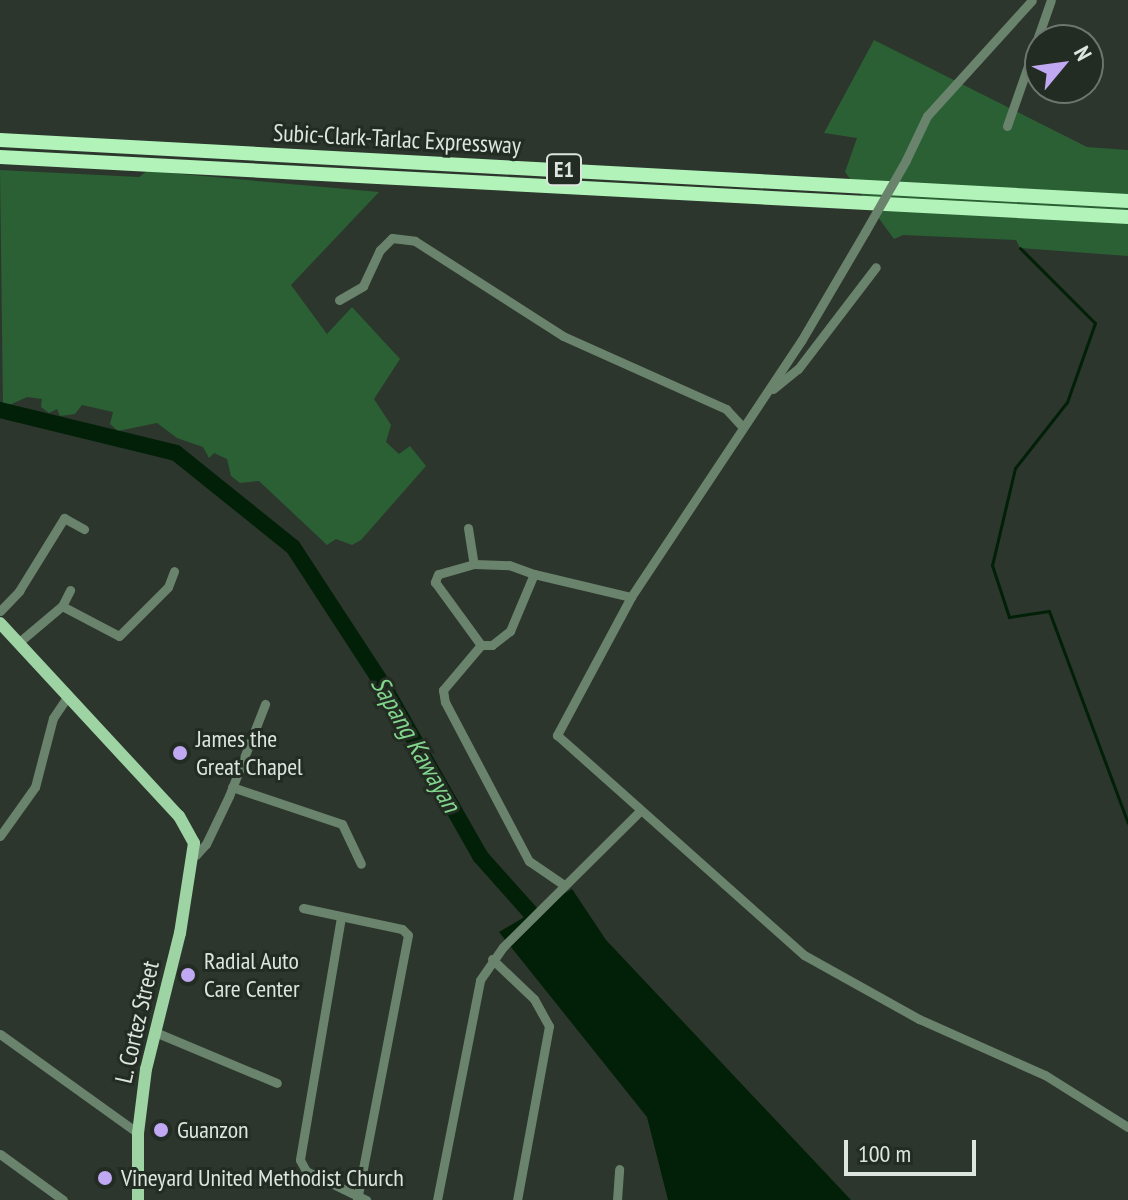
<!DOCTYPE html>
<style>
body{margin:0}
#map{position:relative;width:1128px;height:1200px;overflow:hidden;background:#2c362d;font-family:"PT Sans Narrow",sans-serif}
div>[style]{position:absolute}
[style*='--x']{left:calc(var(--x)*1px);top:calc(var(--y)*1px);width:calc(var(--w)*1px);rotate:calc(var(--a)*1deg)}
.green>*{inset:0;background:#2a6033}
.water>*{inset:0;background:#012007}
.stream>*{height:3px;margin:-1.5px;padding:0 1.5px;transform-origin:1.5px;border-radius:1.5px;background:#012007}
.river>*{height:16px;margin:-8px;padding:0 8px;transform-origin:8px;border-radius:8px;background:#012007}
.minor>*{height:9px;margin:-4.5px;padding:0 4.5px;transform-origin:4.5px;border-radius:4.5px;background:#6a836c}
.major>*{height:12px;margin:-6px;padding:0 6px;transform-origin:6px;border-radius:6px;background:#9ed3a3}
.highway>*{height:14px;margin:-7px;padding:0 7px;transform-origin:7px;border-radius:7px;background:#b2f3b9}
.minor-bridge>*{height:9px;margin:-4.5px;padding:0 4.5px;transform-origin:4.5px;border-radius:4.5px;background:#6a836c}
.dots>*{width:22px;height:22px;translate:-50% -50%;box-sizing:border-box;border:4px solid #222c23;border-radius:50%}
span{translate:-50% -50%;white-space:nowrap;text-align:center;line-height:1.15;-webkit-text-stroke:6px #222c23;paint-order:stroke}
.shield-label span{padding:2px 6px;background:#222c23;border:2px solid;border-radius:6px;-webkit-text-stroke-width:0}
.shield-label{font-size:22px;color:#dee5df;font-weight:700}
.street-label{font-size:24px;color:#dee5df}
.poi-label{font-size:24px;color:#dee5df}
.left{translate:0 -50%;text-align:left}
.water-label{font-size:26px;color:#82d78d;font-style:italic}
.north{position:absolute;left:1024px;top:24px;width:80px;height:80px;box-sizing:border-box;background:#222c23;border:2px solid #6d766e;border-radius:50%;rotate:61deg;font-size:22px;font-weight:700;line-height:32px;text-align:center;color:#dee5df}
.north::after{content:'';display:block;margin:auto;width:28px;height:36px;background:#c1a8f3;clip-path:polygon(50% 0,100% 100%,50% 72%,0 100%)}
.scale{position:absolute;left:844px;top:1140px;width:132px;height:36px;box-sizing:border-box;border:4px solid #dee5df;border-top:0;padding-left:10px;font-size:24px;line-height:28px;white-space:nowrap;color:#dee5df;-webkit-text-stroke:6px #222c23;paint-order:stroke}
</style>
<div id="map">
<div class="green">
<i style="clip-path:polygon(874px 40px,1087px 147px,1128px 150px,1128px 256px,1020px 248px,1016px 240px,903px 235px,894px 239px,845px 172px,857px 138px,824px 133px)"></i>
<i style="clip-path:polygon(0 170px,139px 177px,147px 171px,379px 192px,291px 285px,327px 334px,352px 307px,400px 359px,374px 399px,391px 425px,386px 442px,399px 454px,410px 446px,426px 466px,361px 540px,352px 545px,336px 539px,327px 545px,259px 481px,240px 483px,231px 476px,227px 459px,214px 453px,209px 458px,203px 447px,177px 438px,157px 423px,118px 431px,110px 424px,113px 412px,82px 405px,75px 414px,60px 416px,57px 409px,49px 413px,41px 407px,42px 399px,27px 397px,3px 408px)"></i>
</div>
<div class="water">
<i style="clip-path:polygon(572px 889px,606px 940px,851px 1200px,668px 1200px,647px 1117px,499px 932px)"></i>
</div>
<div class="stream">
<i style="--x:1020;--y:248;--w:106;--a:45"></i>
<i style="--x:1095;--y:323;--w:84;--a:109.5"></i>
<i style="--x:1067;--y:402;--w:84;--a:128.2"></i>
<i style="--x:1015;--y:468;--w:100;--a:103.3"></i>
<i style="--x:992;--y:565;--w:55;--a:71.9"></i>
<i style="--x:1009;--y:617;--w:40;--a:-8.5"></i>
<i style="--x:1049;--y:611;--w:226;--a:69.6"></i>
</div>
<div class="river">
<i style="--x:0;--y:410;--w:181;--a:13.7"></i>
<i style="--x:176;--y:453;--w:150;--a:38.8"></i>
<i style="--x:293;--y:547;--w:165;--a:56.9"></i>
<i style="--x:383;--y:685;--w:197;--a:60.4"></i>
<i style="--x:480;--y:856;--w:98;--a:48.3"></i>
</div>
<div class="minor">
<i style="--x:1007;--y:126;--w:133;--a:-70.8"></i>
<i style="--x:906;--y:160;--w:49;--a:-64.5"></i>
<i style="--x:927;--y:116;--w:156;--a:-47.8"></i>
<i style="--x:865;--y:232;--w:126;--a:120.4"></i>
<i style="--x:801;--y:341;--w:307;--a:123.6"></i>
<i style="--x:631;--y:597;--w:157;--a:118.2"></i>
<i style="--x:557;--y:735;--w:331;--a:41.7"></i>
<i style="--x:804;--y:955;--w:132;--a:29.1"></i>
<i style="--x:919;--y:1019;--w:138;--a:24"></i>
<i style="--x:1045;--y:1075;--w:98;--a:32.1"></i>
<i style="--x:339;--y:300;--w:28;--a:-30"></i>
<i style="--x:363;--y:286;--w:40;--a:-65"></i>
<i style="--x:380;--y:250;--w:17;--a:-45"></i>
<i style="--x:392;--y:238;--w:23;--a:7"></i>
<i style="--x:415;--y:241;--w:176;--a:32.7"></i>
<i style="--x:563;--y:336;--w:179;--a:24.1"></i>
<i style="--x:726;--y:409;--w:23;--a:47"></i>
<i style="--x:773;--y:389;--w:32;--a:-39"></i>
<i style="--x:798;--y:369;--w:128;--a:-52.6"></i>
<i style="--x:468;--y:528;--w:36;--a:81"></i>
<i style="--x:474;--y:564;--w:37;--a:164"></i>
<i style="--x:438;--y:574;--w:9;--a:111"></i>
<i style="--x:435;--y:582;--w:78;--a:53.9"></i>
<i style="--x:481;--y:645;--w:11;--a:0"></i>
<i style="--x:492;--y:645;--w:23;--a:-38"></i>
<i style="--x:510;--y:631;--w:62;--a:-67.2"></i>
<i style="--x:534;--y:574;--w:100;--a:13.3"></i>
<i style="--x:474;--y:564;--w:35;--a:2"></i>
<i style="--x:509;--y:565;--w:27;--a:20"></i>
<i style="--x:62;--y:606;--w:18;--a:-63"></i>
<i style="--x:0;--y:611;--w:28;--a:-46"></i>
<i style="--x:19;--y:591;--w:86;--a:-58.3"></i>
<i style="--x:64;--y:518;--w:23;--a:29"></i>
<i style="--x:18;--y:643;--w:57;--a:-40.1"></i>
<i style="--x:62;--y:606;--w:64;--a:27.8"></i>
<i style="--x:119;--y:636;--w:69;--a:-45"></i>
<i style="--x:168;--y:587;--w:17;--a:-69"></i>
<i style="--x:481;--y:645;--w:59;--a:130.2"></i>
<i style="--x:443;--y:690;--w:12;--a:81"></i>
<i style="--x:445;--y:702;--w:180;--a:62.2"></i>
<i style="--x:529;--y:861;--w:42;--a:34.4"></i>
<i style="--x:232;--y:787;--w:116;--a:18.6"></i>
<i style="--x:342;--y:824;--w:44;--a:64.6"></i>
<i style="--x:0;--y:836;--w:60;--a:-54.5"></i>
<i style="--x:35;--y:787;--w:71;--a:-75.4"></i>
<i style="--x:53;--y:718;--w:27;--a:-56"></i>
<i style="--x:196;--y:855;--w:15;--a:-48"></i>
<i style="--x:206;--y:844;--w:53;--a:-64.4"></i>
<i style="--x:229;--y:796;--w:99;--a:-68.6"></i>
<i style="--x:303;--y:908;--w:101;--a:12"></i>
<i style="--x:402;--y:929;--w:8;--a:45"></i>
<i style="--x:408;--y:935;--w:270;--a:100.9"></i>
<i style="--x:341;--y:917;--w:246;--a:99.6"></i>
<i style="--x:300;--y:1160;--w:13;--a:61"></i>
<i style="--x:306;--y:1171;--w:67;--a:25.8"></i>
<i style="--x:492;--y:959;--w:58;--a:43.6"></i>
<i style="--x:534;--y:999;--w:31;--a:61"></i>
<i style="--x:549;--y:1026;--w:177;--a:100.4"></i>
<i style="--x:155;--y:1032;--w:132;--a:22.7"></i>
<i style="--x:0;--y:1034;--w:170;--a:35.7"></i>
<i style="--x:0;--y:1154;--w:78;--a:36.1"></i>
<i style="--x:437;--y:1200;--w:224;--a:-78.9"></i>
<i style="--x:480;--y:980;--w:40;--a:-55.1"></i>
<i style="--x:503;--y:947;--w:194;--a:-44.8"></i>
<i style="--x:617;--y:1200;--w:31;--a:-86"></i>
</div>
<div class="major">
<i style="--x:0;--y:623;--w:263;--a:47.2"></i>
<i style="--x:179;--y:816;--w:31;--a:61"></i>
<i style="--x:194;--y:843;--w:91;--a:98.8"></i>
<i style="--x:180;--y:933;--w:140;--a:104"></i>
<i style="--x:146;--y:1069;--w:64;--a:97.1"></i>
<i style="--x:138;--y:1133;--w:67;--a:90"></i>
</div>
<div class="highway">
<i style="--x:0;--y:140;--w:1130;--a:3.1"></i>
<i style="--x:0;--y:157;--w:1130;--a:3.04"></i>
</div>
<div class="minor-bridge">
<i style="--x:865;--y:232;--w:83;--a:-60.3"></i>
</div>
<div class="dots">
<i style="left:180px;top:753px;background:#c1a8f3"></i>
<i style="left:188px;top:975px;background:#c1a8f3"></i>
<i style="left:161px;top:1130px;background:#c1a8f3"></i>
<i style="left:105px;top:1178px;background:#c1a8f3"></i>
</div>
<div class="shield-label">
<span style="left:564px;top:170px">E1</span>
</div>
<div class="street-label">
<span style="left:397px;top:139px;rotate:3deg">Subic-Clark-Tarlac Expressway</span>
<span style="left:137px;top:1022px;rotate:-77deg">L. Cortez Street</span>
</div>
<div class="poi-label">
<span class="left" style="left:196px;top:753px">James the<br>Great Chapel</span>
<span class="left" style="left:204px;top:975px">Radial Auto<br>Care Center</span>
<span class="left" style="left:177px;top:1130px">Guanzon</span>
<span class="left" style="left:121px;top:1178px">Vineyard United Methodist Church</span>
</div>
<div class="water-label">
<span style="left:416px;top:744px;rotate:60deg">Sapang Kawayan</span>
</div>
<div class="north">N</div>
<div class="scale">100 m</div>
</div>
